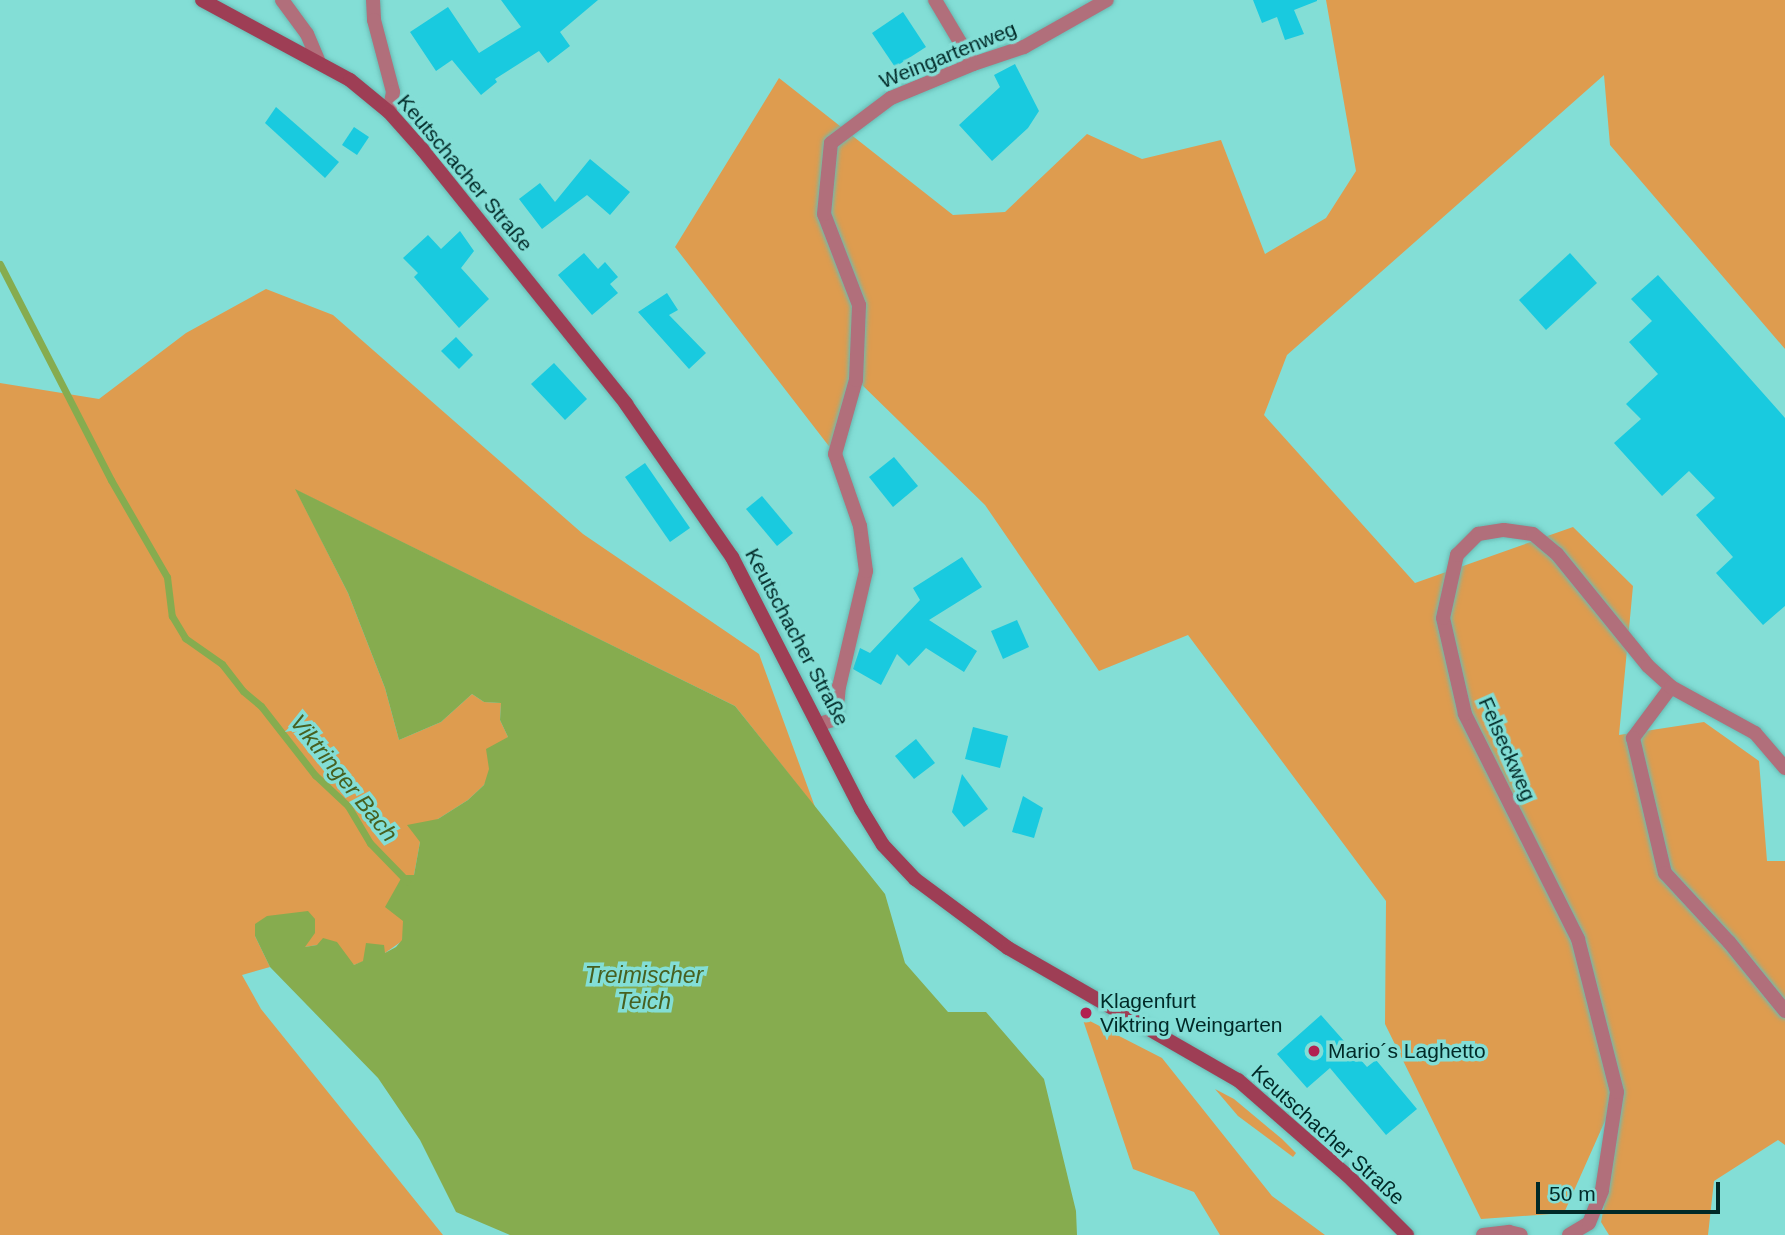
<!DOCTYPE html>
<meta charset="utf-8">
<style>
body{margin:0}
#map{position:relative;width:1785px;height:1235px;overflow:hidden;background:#83ded6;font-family:Arial,sans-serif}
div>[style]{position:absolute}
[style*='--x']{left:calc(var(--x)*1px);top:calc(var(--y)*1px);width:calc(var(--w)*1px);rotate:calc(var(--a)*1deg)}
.green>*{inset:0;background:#de9c4f}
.water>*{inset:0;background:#86ac4f}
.stream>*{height:7px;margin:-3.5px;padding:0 3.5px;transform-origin:3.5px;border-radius:3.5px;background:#86ac4f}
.building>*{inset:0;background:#19cadf}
.roads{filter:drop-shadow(0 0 2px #69bab3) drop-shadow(0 0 2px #69bab3)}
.street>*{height:14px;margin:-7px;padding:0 7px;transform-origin:7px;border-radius:7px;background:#b16f7b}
.secondary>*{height:14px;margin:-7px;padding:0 7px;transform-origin:7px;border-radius:7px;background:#9e3e55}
.dots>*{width:19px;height:19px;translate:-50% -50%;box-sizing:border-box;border:4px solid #83ded6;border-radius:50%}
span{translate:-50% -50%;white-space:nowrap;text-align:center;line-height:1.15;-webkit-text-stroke:7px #83ded6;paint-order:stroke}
.street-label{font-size:21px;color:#002927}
.poi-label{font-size:21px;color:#002927}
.left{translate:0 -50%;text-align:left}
.water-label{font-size:23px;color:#476020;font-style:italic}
.scale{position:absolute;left:1536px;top:1182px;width:184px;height:32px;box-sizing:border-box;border:4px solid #002927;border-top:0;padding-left:9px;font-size:21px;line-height:24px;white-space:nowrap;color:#002927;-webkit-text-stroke:5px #83ded6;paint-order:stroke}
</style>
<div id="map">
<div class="green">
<i style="clip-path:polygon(1326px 0,1785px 0,1785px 349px,1610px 145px,1604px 75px,1287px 355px,1264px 415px,1415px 583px,1573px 527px,1633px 586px,1619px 735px,1704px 722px,1759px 761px,1767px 861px,1785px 861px,1785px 1145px,1778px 1140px,1714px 1181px,1708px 1235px,1609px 1235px,1601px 1222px,1619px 1125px,1617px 1094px,1564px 1213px,1481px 1219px,1385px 1024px,1386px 901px,1188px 635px,1099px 671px,985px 505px,857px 380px,835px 454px,675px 247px,779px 78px,953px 215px,1005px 212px,1087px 134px,1142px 159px,1221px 140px,1265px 254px,1326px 218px,1356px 171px)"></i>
<i style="clip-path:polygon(266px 289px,333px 315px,583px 534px,759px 654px,815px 807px,735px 706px,296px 490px,348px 593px,385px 688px,399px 740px,441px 722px,472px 694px,484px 702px,501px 703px,500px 720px,508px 737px,484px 785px,468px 800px,438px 819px,420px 842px,402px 941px,385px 953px,354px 965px,317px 945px,305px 947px,255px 936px,270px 967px,242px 975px,261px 1009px,443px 1235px,0 1235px,0 383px,99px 399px,186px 333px)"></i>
<i style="clip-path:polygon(1082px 1017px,1162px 1058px,1272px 1196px,1325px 1235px,1220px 1235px,1194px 1192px,1133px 1169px)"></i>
<i style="clip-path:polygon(1215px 1089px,1234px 1099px,1282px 1139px,1296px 1153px,1293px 1157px,1238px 1116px)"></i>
</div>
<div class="water">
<i style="clip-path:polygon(295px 489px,735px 706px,885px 894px,905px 963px,948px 1012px,986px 1012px,1044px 1079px,1076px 1211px,1077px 1235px,510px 1235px,456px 1212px,420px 1140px,378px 1078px,270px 967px,255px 936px,255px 924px,267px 916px,308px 911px,315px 919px,315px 933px,305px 947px,317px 945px,323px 938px,337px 942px,354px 965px,363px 961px,366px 943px,384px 945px,385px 953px,396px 947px,402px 940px,403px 921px,385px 907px,403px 875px,414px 875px,420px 842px,407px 825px,438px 819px,468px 800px,484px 785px,489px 769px,486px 749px,508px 737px,500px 720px,501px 703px,484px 702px,472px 694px,441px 722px,399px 740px,385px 688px,348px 593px)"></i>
</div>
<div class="stream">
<i style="--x:0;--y:264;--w:243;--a:62.8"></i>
<i style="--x:111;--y:480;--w:112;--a:60"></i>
<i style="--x:167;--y:577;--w:39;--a:83"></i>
<i style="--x:172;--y:616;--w:26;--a:59"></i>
<i style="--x:185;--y:638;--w:45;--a:35.1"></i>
<i style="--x:222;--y:664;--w:34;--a:52"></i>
<i style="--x:243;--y:691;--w:23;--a:40"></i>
<i style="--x:261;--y:706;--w:88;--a:52"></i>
<i style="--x:315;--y:775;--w:45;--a:43.2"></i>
<i style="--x:348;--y:806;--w:43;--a:59.3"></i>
<i style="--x:370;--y:843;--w:53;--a:45.8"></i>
</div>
<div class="building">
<i style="clip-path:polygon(501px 0,598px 0,560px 32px,570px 46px,548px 63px,539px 51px,495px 79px,497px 82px,481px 95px,452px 60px,436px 71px,410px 32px,448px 7px,479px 53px,521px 27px)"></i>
<i style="clip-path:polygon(1253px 0,1317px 0,1317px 1px,1294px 10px,1304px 34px,1285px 40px,1277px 17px,1262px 23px)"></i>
<i style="clip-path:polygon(903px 12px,926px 47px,895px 67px,872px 33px)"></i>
<i style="clip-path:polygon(1015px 64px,1039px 111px,1028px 128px,992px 161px,959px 125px,1000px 87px,994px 75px)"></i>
<i style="clip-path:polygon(276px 107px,339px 162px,325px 178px,265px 123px)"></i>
<i style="clip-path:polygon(354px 127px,369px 137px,357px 155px,342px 145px)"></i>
<i style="clip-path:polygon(590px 159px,630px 192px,610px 215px,587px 195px,542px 229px,519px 199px,540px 183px,555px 202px)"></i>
<i style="clip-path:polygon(460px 231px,474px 251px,461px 268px,489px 299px,459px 328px,414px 277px,418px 273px,403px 258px,428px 235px,441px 249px)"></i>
<i style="clip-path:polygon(584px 253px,598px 269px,605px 262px,618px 277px,610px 284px,618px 293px,592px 315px,558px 275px)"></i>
<i style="clip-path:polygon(1570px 253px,1597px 283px,1546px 330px,1519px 300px)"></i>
<i style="clip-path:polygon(1658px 275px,1785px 418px,1785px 606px,1763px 625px,1716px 573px,1733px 557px,1696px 515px,1715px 498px,1689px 471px,1662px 496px,1614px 443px,1641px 419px,1626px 404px,1658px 374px,1629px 342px,1652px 321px,1631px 299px)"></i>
<i style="clip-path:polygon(667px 293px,678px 310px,669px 315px,706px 353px,689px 369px,638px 312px)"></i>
<i style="clip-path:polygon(456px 337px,473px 355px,459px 369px,441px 351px)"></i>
<i style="clip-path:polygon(554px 363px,587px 399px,565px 420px,531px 384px)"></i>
<i style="clip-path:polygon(894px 457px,918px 486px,893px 507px,869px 477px)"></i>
<i style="clip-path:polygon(645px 463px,690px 528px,670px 542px,625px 477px)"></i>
<i style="clip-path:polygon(762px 496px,793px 533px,777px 546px,746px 509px)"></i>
<i style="clip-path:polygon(962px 557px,982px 587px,929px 620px,977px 651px,964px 672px,926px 648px,909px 666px,897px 654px,881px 685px,853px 669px,860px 648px,870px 653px,920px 600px,913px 588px)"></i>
<i style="clip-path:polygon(1017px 620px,1029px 647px,1003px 659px,991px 631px)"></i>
<i style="clip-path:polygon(973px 727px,1008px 736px,1000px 768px,965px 759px)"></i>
<i style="clip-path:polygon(916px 739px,935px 763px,914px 779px,895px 756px)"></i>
<i style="clip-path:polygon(962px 774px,988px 809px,964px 827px,952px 812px)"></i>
<i style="clip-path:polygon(1023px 796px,1043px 808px,1034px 838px,1012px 832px)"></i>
<i style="clip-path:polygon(1321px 1015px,1367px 1067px,1376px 1060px,1417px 1109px,1386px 1135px,1330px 1068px,1307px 1088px,1277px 1054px)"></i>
</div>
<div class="roads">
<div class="street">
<i style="--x:282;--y:0;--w:42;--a:53.7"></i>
<i style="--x:307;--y:34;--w:28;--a:67"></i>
<i style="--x:373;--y:0;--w:20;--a:87"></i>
<i style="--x:374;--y:20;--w:74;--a:75.2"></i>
<i style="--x:393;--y:92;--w:20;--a:101"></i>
<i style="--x:935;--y:0;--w:74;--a:59.3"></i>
<i style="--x:1671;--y:687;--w:64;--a:126.7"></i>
<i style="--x:1633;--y:738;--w:139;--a:76.7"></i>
<i style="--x:1665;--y:873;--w:94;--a:47.2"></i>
<i style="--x:1729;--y:942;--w:89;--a:50.9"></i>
<i style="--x:819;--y:724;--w:18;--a:-16"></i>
<i style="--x:836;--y:719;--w:32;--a:-85"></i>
<i style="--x:839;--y:687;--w:119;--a:-76.9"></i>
<i style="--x:866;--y:571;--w:45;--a:-97.6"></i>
<i style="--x:860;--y:526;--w:76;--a:-109.1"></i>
<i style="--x:835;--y:454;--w:77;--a:-74.2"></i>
<i style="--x:856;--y:380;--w:75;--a:-87.7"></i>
<i style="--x:859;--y:305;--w:97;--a:-111"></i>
<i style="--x:824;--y:214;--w:71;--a:-84.4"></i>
<i style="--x:831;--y:143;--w:75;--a:-36.9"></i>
<i style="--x:891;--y:98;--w:89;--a:-22.5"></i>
<i style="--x:973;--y:64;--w:54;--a:-18.4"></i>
<i style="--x:1024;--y:47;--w:95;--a:-29.5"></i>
<i style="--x:1483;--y:1235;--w:26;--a:-7"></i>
<i style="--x:1509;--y:1232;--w:12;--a:14"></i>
<i style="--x:1569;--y:1235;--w:23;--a:-31"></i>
<i style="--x:1589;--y:1223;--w:35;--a:-68"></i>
<i style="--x:1602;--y:1190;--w:99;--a:-81.3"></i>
<i style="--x:1617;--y:1092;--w:158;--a:-104.3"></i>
<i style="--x:1578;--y:939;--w:252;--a:-116.7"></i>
<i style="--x:1465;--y:714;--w:98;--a:-102.9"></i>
<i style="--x:1443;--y:618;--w:65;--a:-77.5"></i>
<i style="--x:1457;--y:555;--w:30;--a:-45"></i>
<i style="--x:1478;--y:534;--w:26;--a:-9"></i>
<i style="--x:1504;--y:530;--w:29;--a:8"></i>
<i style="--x:1533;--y:534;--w:31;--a:40"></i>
<i style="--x:1557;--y:554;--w:144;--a:50.9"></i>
<i style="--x:1648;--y:666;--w:31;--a:42"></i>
<i style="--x:1671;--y:687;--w:96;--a:28.7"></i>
<i style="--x:1755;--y:733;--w:46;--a:49.4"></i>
</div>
<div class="secondary">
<i style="--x:202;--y:0;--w:168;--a:28.4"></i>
<i style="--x:350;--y:80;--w:50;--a:39.4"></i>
<i style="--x:389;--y:112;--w:50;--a:48.3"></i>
<i style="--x:422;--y:149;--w:327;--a:51.3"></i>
<i style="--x:626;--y:404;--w:186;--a:55.3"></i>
<i style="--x:732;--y:557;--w:283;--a:62.9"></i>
<i style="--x:861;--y:809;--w:42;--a:58.6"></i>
<i style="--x:883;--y:845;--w:47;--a:46.7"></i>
<i style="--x:915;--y:879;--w:116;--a:36.6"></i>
<i style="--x:1008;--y:948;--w:265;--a:29.9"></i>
<i style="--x:1238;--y:1080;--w:145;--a:41.1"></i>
<i style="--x:1347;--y:1175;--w:85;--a:45"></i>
</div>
</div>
<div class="dots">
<i style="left:1086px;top:1013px;background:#b22150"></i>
<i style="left:1314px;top:1051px;background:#b22150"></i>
</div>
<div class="street-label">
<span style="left:948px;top:55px;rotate:-22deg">Weingartenweg</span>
<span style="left:465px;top:173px;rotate:50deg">Keutschacher Straße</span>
<span style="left:797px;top:637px;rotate:62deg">Keutschacher Straße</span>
<span style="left:1507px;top:749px;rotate:66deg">Felseckweg</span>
<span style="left:1328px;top:1135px;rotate:42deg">Keutschacher Straße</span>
</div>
<div class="poi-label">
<span class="left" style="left:1100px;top:1013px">Klagenfurt<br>Viktring Weingarten</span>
<span class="left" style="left:1328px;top:1051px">Mario´s Laghetto</span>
</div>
<div class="water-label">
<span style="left:344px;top:778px;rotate:51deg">Viktringer Bach</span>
<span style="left:644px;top:988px">Treimischer<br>Teich</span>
</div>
<div class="scale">50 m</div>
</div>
